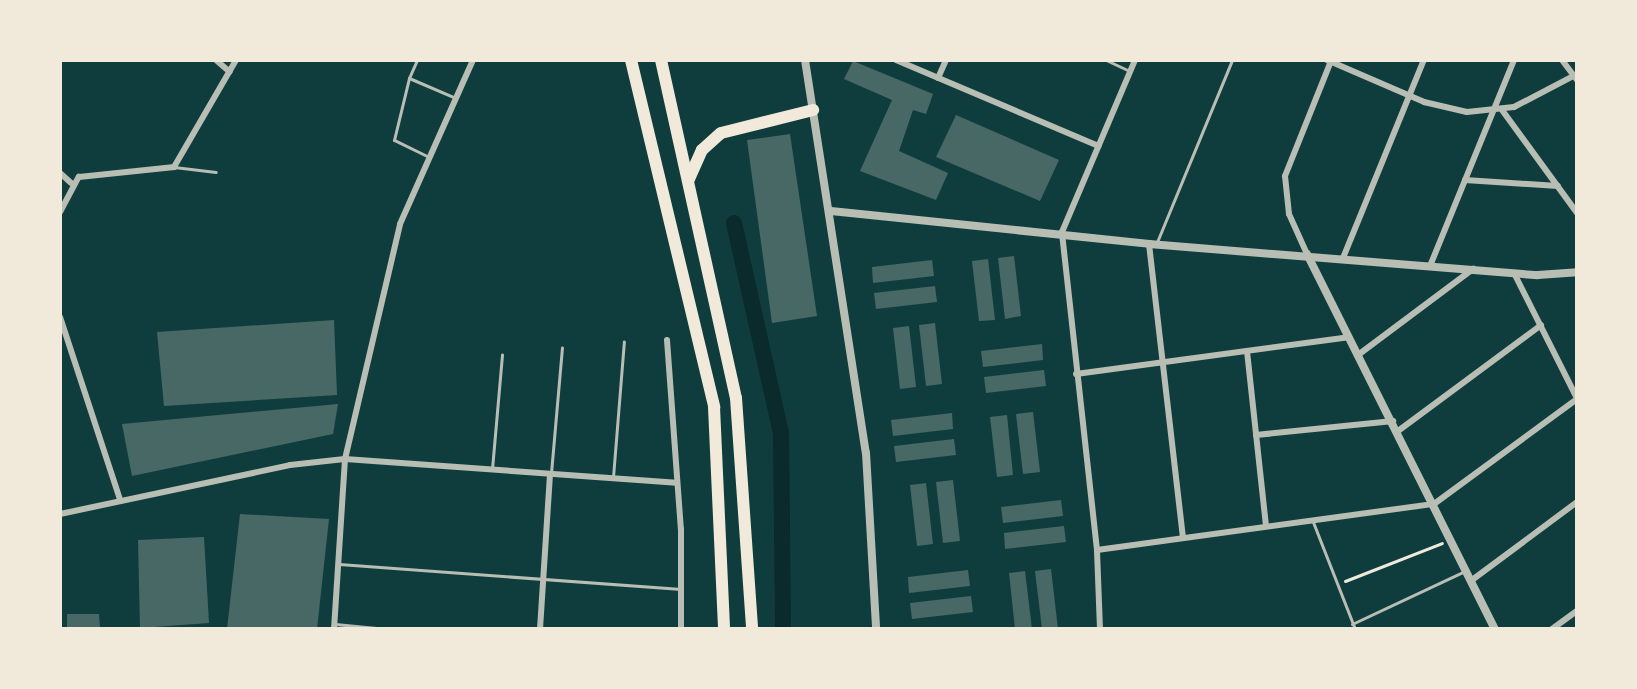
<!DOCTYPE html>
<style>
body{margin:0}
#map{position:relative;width:1637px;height:689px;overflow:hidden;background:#0f3d3e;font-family:Barlow,sans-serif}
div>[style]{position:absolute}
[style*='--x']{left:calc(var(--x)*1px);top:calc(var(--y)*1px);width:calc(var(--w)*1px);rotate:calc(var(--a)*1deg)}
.canal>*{height:16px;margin:-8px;padding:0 8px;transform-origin:8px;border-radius:8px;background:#0a2a2b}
.building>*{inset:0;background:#486865}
.path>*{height:3px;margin:-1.5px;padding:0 1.5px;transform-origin:1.5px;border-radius:1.5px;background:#f1e9da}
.service>*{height:3px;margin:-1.5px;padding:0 1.5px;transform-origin:1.5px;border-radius:1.5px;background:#b8beb3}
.minor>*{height:6px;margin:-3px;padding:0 3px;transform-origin:3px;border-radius:3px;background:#b8beb3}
.tertiary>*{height:8px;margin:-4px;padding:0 4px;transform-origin:4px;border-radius:4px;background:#b8beb3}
.motorway>*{height:12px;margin:-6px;padding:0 6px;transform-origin:6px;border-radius:6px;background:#f1e9da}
span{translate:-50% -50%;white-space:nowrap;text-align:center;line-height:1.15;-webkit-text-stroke:6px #f1e9da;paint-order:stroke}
.frame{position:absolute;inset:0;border:62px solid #f1e9da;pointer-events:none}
</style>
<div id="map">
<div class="canal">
<i style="--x:734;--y:223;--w:215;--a:77.4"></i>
<i style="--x:781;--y:433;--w:196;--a:89.4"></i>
</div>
<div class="building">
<i style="clip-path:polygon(853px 61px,933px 94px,926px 114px,913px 110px,899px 151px,948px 173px,936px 200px,860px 171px,892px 100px,844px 79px)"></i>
<i style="clip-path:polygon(956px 115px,1059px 160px,1040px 201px,936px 157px)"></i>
<i style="clip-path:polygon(790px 134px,817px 316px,772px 323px,747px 140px)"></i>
<i style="clip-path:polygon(1014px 256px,1021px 316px,1005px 319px,998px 258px)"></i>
<i style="clip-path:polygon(988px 259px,995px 320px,979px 321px,972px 261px)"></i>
<i style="clip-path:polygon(932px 260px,934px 276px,873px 283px,872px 267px)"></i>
<i style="clip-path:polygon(935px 286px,937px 302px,876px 309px,874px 293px)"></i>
<i style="clip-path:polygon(334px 320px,337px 395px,164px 406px,157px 332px)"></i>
<i style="clip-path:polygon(935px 323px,942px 384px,926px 386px,919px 325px)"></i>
<i style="clip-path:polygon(909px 326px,916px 387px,900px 389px,893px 328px)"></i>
<i style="clip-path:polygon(1042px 344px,1043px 360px,983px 367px,981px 351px)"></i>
<i style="clip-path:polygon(1044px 370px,1046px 386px,986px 393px,984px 377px)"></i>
<i style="clip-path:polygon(338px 404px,333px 434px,132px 476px,122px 424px)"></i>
<i style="clip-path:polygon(1033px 412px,1040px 472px,1023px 474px,1016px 414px)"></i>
<i style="clip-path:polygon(952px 413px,953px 429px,893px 436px,891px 420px)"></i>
<i style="clip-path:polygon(1007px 415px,1013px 475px,997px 477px,990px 417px)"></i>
<i style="clip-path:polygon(954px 439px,956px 455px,896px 462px,894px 446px)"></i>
<i style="clip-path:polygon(953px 480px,960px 541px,943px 543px,936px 482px)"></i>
<i style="clip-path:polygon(926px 483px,933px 544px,917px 546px,910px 485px)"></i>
<i style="clip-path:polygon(1061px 500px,1063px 516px,1003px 523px,1001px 507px)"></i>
<i style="clip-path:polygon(240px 514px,329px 519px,317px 629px,227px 629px)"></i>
<i style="clip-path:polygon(1064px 526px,1066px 542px,1005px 549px,1004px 533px)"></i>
<i style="clip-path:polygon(204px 537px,209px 623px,140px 628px,138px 540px)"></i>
<i style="clip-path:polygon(1051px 569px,1058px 629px,1042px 629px,1035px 571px)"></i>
<i style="clip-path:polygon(968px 570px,970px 586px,909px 593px,908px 577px)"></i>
<i style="clip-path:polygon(1025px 571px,1032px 629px,1015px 629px,1009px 573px)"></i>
<i style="clip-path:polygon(971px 596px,973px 612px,912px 619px,910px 603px)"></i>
<i style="clip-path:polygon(67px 614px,99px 614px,100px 629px,67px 629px)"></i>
</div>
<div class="path">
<i style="--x:1345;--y:581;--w:104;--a:-21.4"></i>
</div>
<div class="service">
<i style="--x:1106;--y:60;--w:26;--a:25"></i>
<i style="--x:409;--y:78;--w:20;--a:-66"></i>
<i style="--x:429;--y:157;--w:39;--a:-154"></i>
<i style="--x:394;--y:140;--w:64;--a:-76.4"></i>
<i style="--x:409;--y:78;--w:51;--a:23.1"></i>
<i style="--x:174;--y:167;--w:42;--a:6.8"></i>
<i style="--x:1157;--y:242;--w:197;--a:-67.6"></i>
<i style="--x:492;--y:469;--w:115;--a:-85"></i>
<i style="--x:551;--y:473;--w:126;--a:-85"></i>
<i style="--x:613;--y:477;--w:136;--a:-85.4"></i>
<i style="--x:1313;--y:522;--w:115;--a:68.6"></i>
<i style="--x:339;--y:564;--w:343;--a:4.2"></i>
<i style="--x:335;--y:624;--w:52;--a:5.5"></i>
<i style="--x:1352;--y:624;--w:125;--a:-25.1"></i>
</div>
<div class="minor">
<i style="--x:216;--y:60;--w:18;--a:41"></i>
<i style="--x:896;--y:60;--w:220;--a:23"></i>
<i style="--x:1327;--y:60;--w:106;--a:23.4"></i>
<i style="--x:1424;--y:102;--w:44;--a:13.1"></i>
<i style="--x:1467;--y:112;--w:47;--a:-6.1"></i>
<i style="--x:1514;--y:107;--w:71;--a:-27.6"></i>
<i style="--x:1562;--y:60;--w:25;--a:53"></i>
<i style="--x:938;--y:78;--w:20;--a:-66"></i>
<i style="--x:1502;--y:110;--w:127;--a:53.9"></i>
<i style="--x:60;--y:173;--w:15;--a:42"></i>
<i style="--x:1465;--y:180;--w:93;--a:3.7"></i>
<i style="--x:60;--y:212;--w:40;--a:-62"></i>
<i style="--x:79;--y:177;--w:96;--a:-6"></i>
<i style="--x:174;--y:167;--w:124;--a:-59.9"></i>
<i style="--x:1149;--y:244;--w:295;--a:83.4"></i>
<i style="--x:1307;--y:254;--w:44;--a:-114.2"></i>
<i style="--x:1289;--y:214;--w:38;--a:-96"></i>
<i style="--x:1285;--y:176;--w:124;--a:-68.2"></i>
<i style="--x:1343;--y:258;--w:214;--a:-67.8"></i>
<i style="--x:1430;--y:266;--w:222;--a:-67.8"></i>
<i style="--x:1514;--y:273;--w:140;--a:63.3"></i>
<i style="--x:60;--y:317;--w:193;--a:71.8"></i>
<i style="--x:667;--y:340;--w:190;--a:85.8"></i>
<i style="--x:681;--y:529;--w:100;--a:90"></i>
<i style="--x:1247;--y:351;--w:175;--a:83.8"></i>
<i style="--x:1358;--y:355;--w:144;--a:-36.8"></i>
<i style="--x:1076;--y:374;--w:275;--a:-7.7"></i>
<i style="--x:1398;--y:431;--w:178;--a:-36.5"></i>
<i style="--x:1256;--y:435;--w:138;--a:-5.8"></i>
<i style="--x:60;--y:514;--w:235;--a:-12"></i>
<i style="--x:290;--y:465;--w:55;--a:-6.2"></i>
<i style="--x:345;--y:459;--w:332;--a:4.1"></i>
<i style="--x:1097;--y:550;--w:340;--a:-7.8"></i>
<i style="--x:1434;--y:504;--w:177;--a:-36.3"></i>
<i style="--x:1472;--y:580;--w:131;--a:-36.6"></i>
<i style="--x:334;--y:629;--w:170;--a:-86.3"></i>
<i style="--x:345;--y:459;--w:241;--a:-76.8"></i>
<i style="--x:400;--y:224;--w:180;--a:-66"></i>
<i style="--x:540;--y:629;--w:154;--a:-86.3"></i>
<i style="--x:1100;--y:629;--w:79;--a:-92.2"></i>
<i style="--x:1097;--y:550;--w:320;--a:-96.3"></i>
<i style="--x:1062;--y:232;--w:187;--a:-67"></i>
<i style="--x:1552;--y:629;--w:31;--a:-36"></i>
</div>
<div class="tertiary">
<i style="--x:805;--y:60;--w:398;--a:81.2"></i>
<i style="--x:866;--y:453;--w:176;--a:86.7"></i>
<i style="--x:831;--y:211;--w:320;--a:5.9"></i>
<i style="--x:1149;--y:244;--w:390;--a:4.6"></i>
<i style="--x:1538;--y:275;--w:39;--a:-4"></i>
<i style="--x:1307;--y:254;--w:419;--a:63.4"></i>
</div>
<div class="motorway">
<i style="--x:631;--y:60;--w:357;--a:76.5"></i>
<i style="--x:714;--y:407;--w:222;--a:87.4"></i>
<i style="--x:661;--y:60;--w:346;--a:77.5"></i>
<i style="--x:736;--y:398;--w:232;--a:86"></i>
<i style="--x:689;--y:179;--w:32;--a:-66"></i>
<i style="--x:702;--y:150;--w:25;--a:-42"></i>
<i style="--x:721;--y:133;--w:95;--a:-14"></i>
</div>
<div class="frame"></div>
</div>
